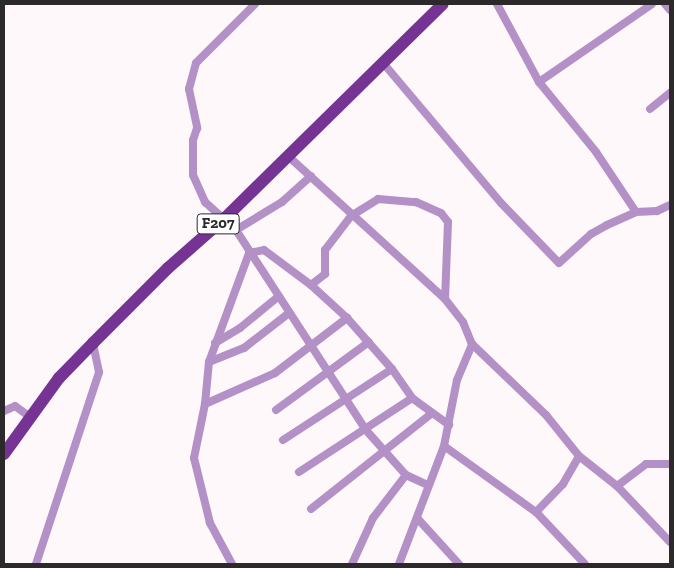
<!DOCTYPE html>
<style>
body{margin:0}
#map{position:relative;width:674px;height:568px;overflow:hidden;background:#fef8fb;font-family:"Zilla Slab",serif}
div>[style]{position:absolute}
[style*='--x']{left:calc(var(--x)*1px);top:calc(var(--y)*1px);width:calc(var(--w)*1px);rotate:calc(var(--a)*1deg)}
.street>*{height:8px;margin:-4px;padding:0 4px;transform-origin:4px;border-radius:4px;background:#b391c6}
.primary>*{height:12px;margin:-6px;padding:0 6px;transform-origin:6px;border-radius:6px;background:#753394}
span{translate:-50% -50%;white-space:nowrap;text-align:center;line-height:1.15;-webkit-text-stroke:4.5px #fff;paint-order:stroke}
.shield-label span{padding:1px 4px;background:#fff;border:1px solid;border-radius:4px;-webkit-text-stroke-width:0}
.shield-label{font-size:15px;color:#2c292a;font-weight:700}
.frame{position:absolute;inset:0;border:5px solid #2c292a;pointer-events:none}
</style>
<div id="map">
<div class="street">
<i style="--x:255;--y:4;--w:83;--a:135"></i>
<i style="--x:196;--y:63;--w:27;--a:105"></i>
<i style="--x:189;--y:89;--w:40;--a:78"></i>
<i style="--x:197;--y:128;--w:13;--a:108"></i>
<i style="--x:193;--y:140;--w:35;--a:90"></i>
<i style="--x:193;--y:175;--w:30;--a:66"></i>
<i style="--x:205;--y:202;--w:42;--a:42.1"></i>
<i style="--x:236;--y:230;--w:237;--a:57"></i>
<i style="--x:365;--y:429;--w:62;--a:48.3"></i>
<i style="--x:406;--y:475;--w:23;--a:25"></i>
<i style="--x:497;--y:4;--w:89;--a:61.7"></i>
<i style="--x:539;--y:82;--w:90;--a:50.8"></i>
<i style="--x:596;--y:152;--w:72;--a:56.3"></i>
<i style="--x:665;--y:4;--w:8;--a:50"></i>
<i style="--x:384;--y:64;--w:182;--a:49.9"></i>
<i style="--x:501;--y:203;--w:83;--a:46"></i>
<i style="--x:559;--y:263;--w:43;--a:-42.2"></i>
<i style="--x:591;--y:234;--w:18;--a:-29"></i>
<i style="--x:607;--y:225;--w:32;--a:-24"></i>
<i style="--x:636;--y:212;--w:21;--a:-3"></i>
<i style="--x:657;--y:211;--w:14;--a:-25"></i>
<i style="--x:539;--y:82;--w:137;--a:-34.6"></i>
<i style="--x:650;--y:109;--w:26;--a:-39"></i>
<i style="--x:288;--y:156;--w:212;--a:42.3"></i>
<i style="--x:445;--y:299;--w:29;--a:52"></i>
<i style="--x:463;--y:322;--w:24;--a:68"></i>
<i style="--x:472;--y:344;--w:103;--a:43.8"></i>
<i style="--x:546;--y:415;--w:53;--a:51.2"></i>
<i style="--x:579;--y:456;--w:48;--a:38.3"></i>
<i style="--x:617;--y:486;--w:77;--a:46.6"></i>
<i style="--x:236;--y:230;--w:54;--a:-31.3"></i>
<i style="--x:282;--y:202;--w:39;--a:-42"></i>
<i style="--x:311;--y:285;--w:18;--a:-38"></i>
<i style="--x:325;--y:274;--w:24;--a:-90"></i>
<i style="--x:325;--y:250;--w:43;--a:-52.6"></i>
<i style="--x:351;--y:216;--w:32;--a:-32"></i>
<i style="--x:378;--y:199;--w:38;--a:5"></i>
<i style="--x:416;--y:202;--w:27;--a:24"></i>
<i style="--x:441;--y:213;--w:11;--a:52"></i>
<i style="--x:448;--y:222;--w:77;--a:92.2"></i>
<i style="--x:215;--y:343;--w:29;--a:-31"></i>
<i style="--x:240;--y:328;--w:50;--a:-39.4"></i>
<i style="--x:209;--y:362;--w:38;--a:-22"></i>
<i style="--x:244;--y:348;--w:57;--a:-37.9"></i>
<i style="--x:205;--y:404;--w:77;--a:-23.9"></i>
<i style="--x:275;--y:373;--w:91;--a:-37.4"></i>
<i style="--x:276;--y:410;--w:115;--a:-36.2"></i>
<i style="--x:4;--y:411;--w:12;--a:-24"></i>
<i style="--x:15;--y:406;--w:17;--a:36"></i>
<i style="--x:283;--y:440;--w:130;--a:-33.1"></i>
<i style="--x:444;--y:446;--w:113;--a:35.7"></i>
<i style="--x:536;--y:512;--w:71;--a:46.7"></i>
<i style="--x:299;--y:472;--w:135;--a:-33.2"></i>
<i style="--x:617;--y:486;--w:36;--a:-37"></i>
<i style="--x:646;--y:464;--w:24;--a:0"></i>
<i style="--x:311;--y:509;--w:154;--a:-38.4"></i>
<i style="--x:536;--y:512;--w:39;--a:-46"></i>
<i style="--x:563;--y:484;--w:32;--a:-60"></i>
<i style="--x:418;--y:519;--w:61;--a:47.7"></i>
<i style="--x:36;--y:564;--w:202;--a:-71.8"></i>
<i style="--x:99;--y:372;--w:30;--a:-102"></i>
<i style="--x:232;--y:564;--w:47;--a:-118.2"></i>
<i style="--x:210;--y:523;--w:67;--a:-103.8"></i>
<i style="--x:194;--y:458;--w:55;--a:-78.5"></i>
<i style="--x:205;--y:404;--w:42;--a:-84.6"></i>
<i style="--x:209;--y:362;--w:116;--a:-69.8"></i>
<i style="--x:249;--y:253;--w:15;--a:-11"></i>
<i style="--x:264;--y:250;--w:59;--a:36.7"></i>
<i style="--x:311;--y:285;--w:49;--a:42.5"></i>
<i style="--x:347;--y:318;--w:68;--a:48.6"></i>
<i style="--x:392;--y:369;--w:35;--a:55"></i>
<i style="--x:412;--y:398;--w:46;--a:36.1"></i>
<i style="--x:352;--y:564;--w:51;--a:-65.5"></i>
<i style="--x:373;--y:518;--w:54;--a:-52.5"></i>
<i style="--x:399;--y:564;--w:126;--a:-69.1"></i>
<i style="--x:444;--y:446;--w:67;--a:-78.9"></i>
<i style="--x:457;--y:380;--w:39;--a:-67"></i>
</div>
<div class="primary">
<i style="--x:4;--y:454;--w:94;--a:-54.1"></i>
<i style="--x:59;--y:378;--w:49;--a:-45.8"></i>
<i style="--x:93;--y:343;--w:106;--a:-45"></i>
<i style="--x:168;--y:268;--w:76;--a:-41.3"></i>
<i style="--x:225;--y:218;--w:305;--a:-44.5"></i>
</div>
<div class="shield-label">
<span style="left:218px;top:224px">F207</span>
</div>
<div class="frame"></div>
</div>
